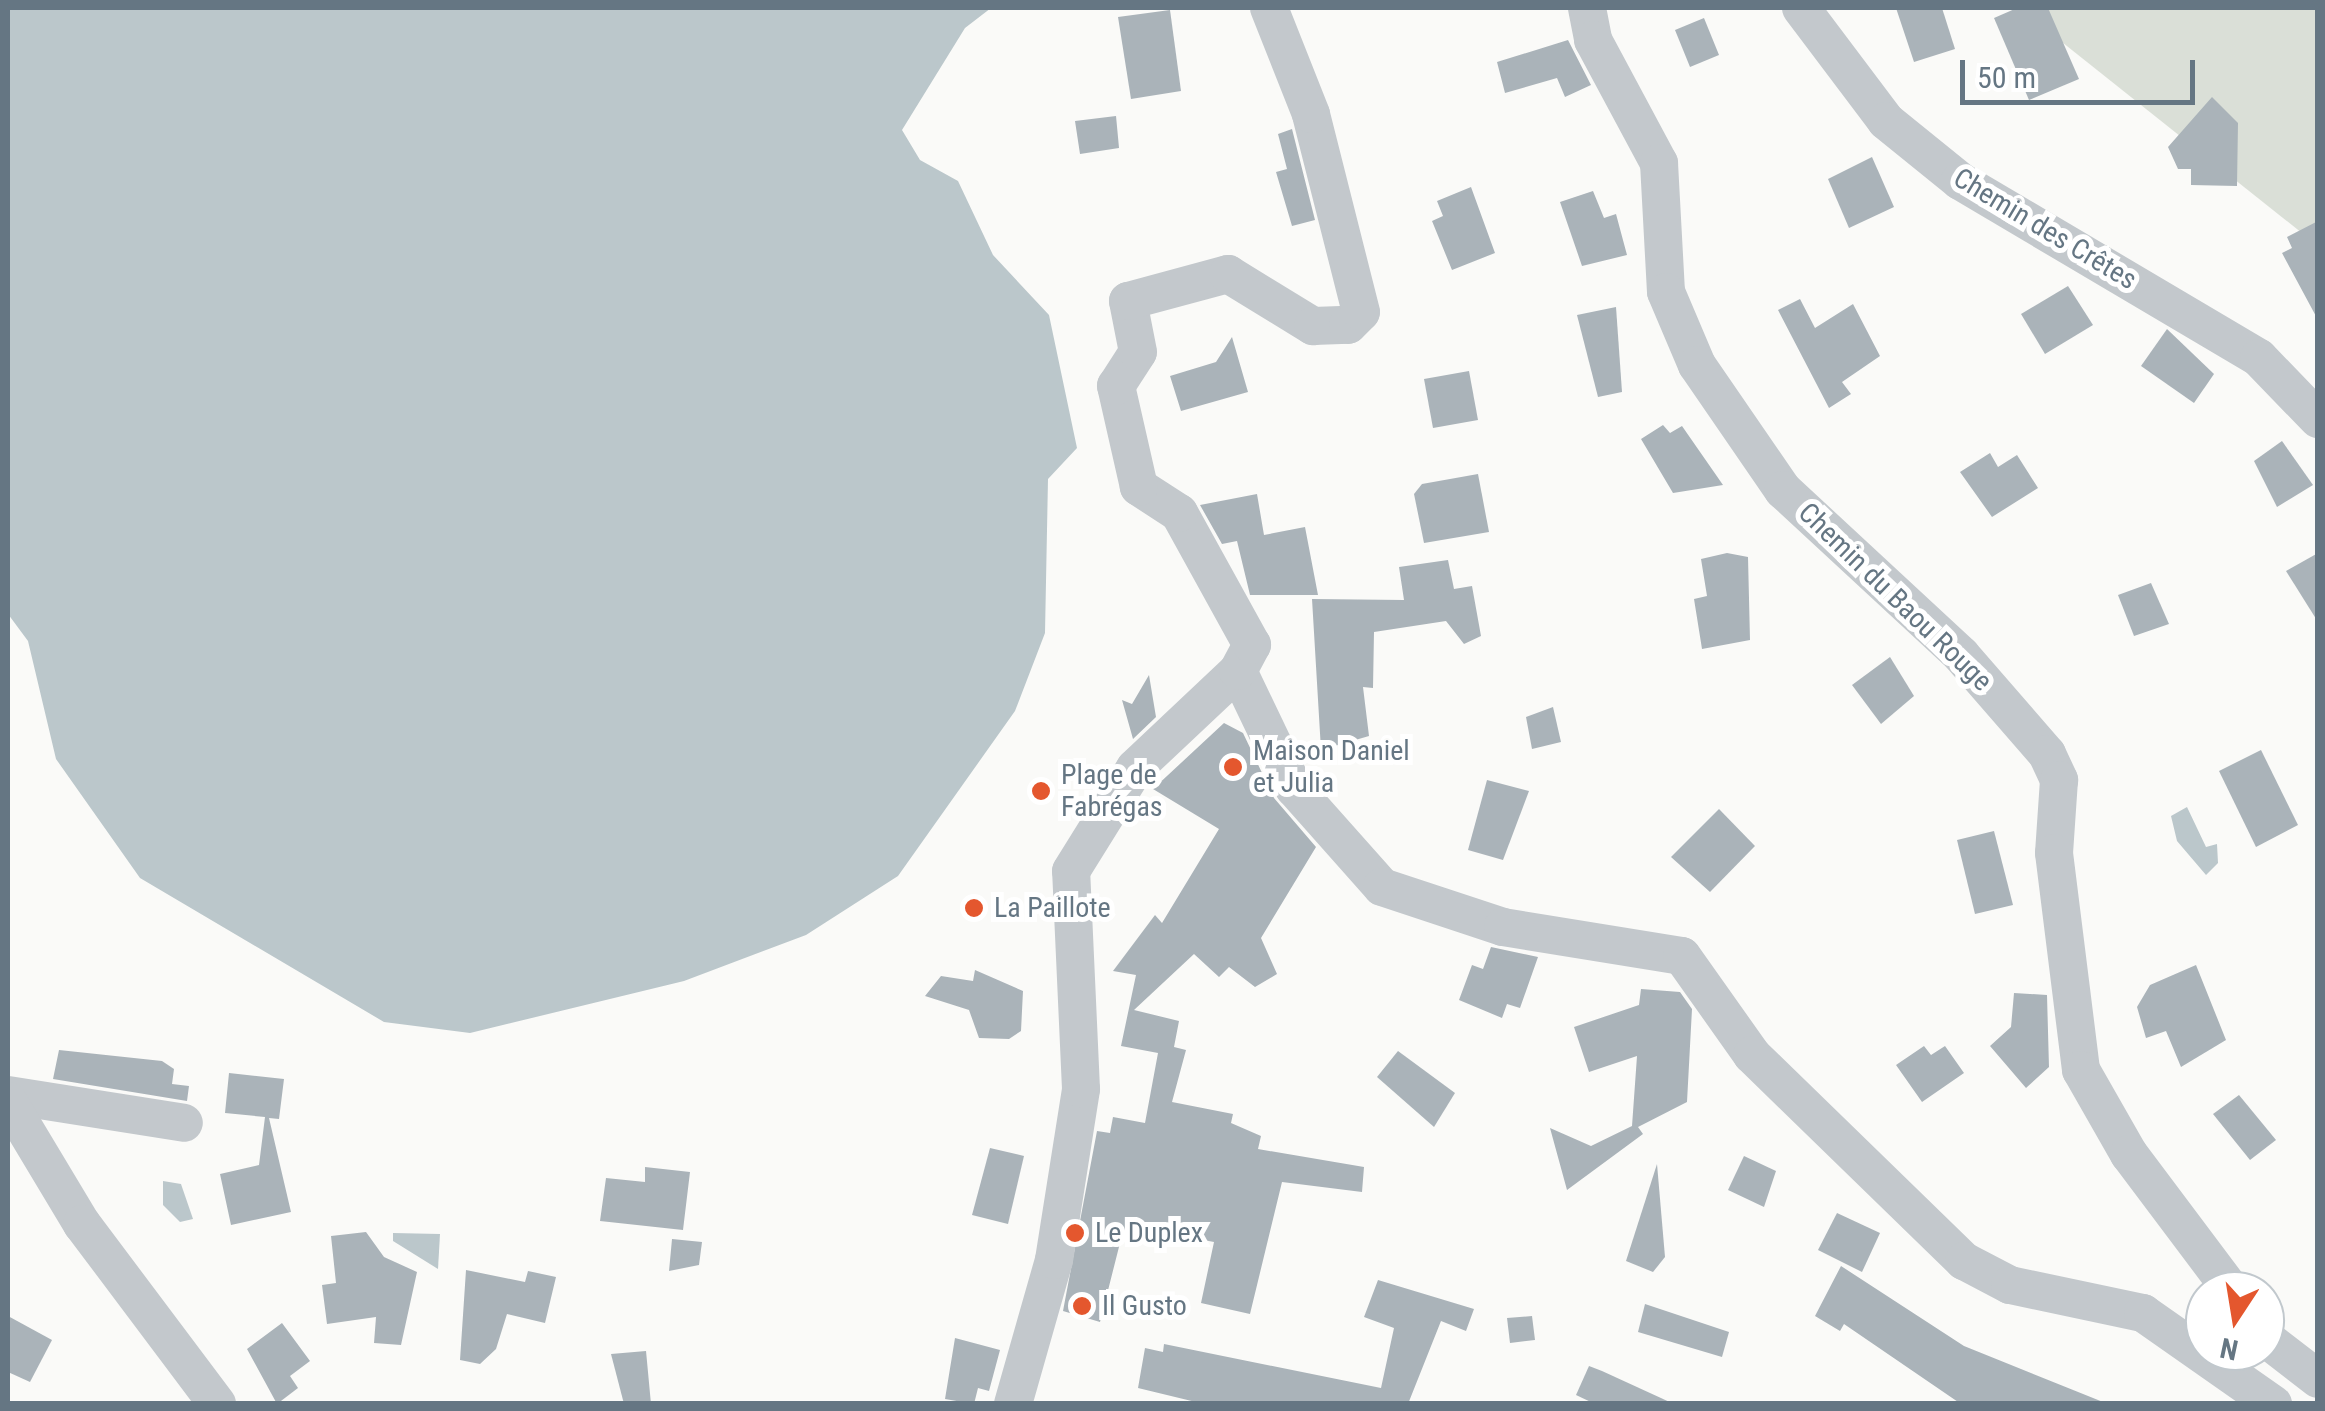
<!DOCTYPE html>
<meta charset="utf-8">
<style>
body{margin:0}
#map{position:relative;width:2325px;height:1411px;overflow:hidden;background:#fafaf8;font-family:"Roboto Condensed",sans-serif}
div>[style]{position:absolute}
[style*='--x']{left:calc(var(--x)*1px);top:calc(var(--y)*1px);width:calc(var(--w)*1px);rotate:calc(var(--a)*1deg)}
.green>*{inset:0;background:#dadfd7}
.water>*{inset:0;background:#bbc7cb}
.building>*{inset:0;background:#aab3b9}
.minor>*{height:38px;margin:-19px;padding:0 19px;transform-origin:19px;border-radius:19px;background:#c3c8cc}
.dots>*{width:28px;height:28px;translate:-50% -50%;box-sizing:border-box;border:5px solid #fff;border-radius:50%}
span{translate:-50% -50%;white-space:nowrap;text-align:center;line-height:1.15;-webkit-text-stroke:10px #fff;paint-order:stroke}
.street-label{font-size:28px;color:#657683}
.poi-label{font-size:28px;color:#657683}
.left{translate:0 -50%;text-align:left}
.frame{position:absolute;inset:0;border:10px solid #657683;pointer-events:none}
.north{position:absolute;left:2185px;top:1271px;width:100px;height:100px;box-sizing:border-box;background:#fff;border:2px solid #c1c8cd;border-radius:50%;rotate:192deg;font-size:28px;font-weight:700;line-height:40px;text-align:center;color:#657683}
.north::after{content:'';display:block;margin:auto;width:35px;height:45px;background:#e4572e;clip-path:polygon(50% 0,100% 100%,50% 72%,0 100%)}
.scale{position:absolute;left:1960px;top:60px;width:235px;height:45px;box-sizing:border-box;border:5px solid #657683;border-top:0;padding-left:12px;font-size:30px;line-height:35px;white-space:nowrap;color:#657683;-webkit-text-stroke:8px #fff;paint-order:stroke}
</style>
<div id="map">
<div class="green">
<i style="clip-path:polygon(2019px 8px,2317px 8px,2317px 245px)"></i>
</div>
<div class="water">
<i style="clip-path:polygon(8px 8px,991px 8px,965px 28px,902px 130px,920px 160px,958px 181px,993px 255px,1049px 315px,1077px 448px,1048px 479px,1045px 633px,1015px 711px,898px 876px,806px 935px,684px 981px,470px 1033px,384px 1022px,140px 878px,56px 759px,28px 641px,8px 614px)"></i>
<i style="clip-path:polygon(2187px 807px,2206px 847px,2217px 844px,2218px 863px,2206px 875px,2177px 841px,2171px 816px)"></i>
<i style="clip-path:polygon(163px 1181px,181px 1184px,193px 1219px,180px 1222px,163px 1205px)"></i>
<i style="clip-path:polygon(393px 1233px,440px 1234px,438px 1269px,393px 1241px)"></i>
</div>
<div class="building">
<i style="clip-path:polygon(1896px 8px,1942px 8px,1955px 49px,1914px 62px)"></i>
<i style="clip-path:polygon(2017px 8px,2048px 8px,2079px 79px,2029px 100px,1994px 18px)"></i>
<i style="clip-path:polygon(1170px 10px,1181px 91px,1131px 99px,1118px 17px)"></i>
<i style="clip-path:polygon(1704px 18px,1719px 55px,1690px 67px,1675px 30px)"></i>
<i style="clip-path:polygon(1568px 40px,1591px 85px,1565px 97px,1557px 78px,1505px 93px,1497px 62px)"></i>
<i style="clip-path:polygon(2212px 97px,2238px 123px,2237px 186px,2191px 185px,2191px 169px,2178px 169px,2168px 147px)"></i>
<i style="clip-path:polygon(1116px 116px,1119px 148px,1080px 154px,1075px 121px)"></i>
<i style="clip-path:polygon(1292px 129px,1315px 220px,1292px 226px,1276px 172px,1287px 169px,1278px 134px)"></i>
<i style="clip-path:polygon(1872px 157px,1894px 207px,1849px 228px,1828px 179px)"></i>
<i style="clip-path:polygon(1471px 187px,1495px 253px,1452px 270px,1432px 221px,1443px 216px,1437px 201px)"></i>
<i style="clip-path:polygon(1593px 191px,1604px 218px,1616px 214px,1627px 255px,1582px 266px,1560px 202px)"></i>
<i style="clip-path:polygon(2318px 221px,2318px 320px,2282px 253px,2292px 248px,2287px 237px)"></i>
<i style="clip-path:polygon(2068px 286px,2093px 325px,2045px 354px,2021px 314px)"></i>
<i style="clip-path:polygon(1800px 299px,1815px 328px,1853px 304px,1880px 356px,1842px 382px,1851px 394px,1829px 408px,1778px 310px)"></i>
<i style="clip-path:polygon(1616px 307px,1622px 392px,1598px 397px,1577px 315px)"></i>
<i style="clip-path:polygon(2167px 329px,2214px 374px,2194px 403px,2141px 366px)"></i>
<i style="clip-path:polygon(1232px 337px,1248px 392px,1181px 411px,1170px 376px,1216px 362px)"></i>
<i style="clip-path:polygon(1469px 371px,1478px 420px,1433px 428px,1424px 379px)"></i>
<i style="clip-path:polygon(1663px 425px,1670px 433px,1682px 426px,1723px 485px,1673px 493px,1641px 439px)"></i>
<i style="clip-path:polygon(2282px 441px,2313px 485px,2277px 507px,2254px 461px)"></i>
<i style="clip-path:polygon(1990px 453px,1998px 467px,2017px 455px,2038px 488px,1992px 517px,1960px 472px)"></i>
<i style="clip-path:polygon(1478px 474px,1489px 532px,1424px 543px,1414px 494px,1422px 484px)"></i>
<i style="clip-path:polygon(1257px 494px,1264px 535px,1305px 527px,1318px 595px,1250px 595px,1237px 541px,1222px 544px,1200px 505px)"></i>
<i style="clip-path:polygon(1727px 553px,1748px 557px,1750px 640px,1702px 649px,1694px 599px,1707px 596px,1701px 559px)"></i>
<i style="clip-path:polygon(2318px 553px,2318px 622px,2286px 571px)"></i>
<i style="clip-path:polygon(1448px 560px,1454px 589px,1472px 586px,1481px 636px,1464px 644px,1446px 621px,1374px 632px,1373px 688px,1363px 687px,1369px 736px,1321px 750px,1312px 599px,1404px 600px,1399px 567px)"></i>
<i style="clip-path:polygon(2151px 583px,2169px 624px,2134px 636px,2118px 595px)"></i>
<i style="clip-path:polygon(1890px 657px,1914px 696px,1881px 724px,1852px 685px)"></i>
<i style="clip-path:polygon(1149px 675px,1156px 717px,1133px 739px,1122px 700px,1132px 704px)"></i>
<i style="clip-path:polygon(1553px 707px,1561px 742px,1532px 749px,1526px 717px)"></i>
<i style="clip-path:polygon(1224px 723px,1243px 733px,1274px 798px,1316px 847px,1261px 938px,1277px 974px,1255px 987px,1229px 967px,1219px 977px,1194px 954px,1134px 1010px,1179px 1021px,1174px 1047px,1186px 1050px,1172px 1102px,1233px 1114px,1231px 1123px,1261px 1136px,1258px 1149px,1364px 1167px,1362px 1192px,1282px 1182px,1250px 1314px,1201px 1303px,1214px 1242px,1135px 1227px,1133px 1238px,1122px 1235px,1100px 1322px,1063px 1311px,1097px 1131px,1110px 1133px,1113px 1117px,1145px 1123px,1158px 1053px,1121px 1046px,1136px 975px,1113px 971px,1155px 915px,1162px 923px,1219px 829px,1153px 789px)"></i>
<i style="clip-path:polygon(2261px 750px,2298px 825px,2256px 847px,2219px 771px)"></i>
<i style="clip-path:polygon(1487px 780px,1529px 791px,1503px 860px,1468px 850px)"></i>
<i style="clip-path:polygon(1719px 809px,1755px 846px,1710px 892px,1671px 857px)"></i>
<i style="clip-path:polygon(1994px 831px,2013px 905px,1975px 914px,1957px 840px)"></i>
<i style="clip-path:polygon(1491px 947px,1538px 957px,1520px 1008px,1507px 1004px,1502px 1018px,1459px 1000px,1472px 965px,1483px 969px)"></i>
<i style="clip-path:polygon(2196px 965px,2226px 1040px,2181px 1067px,2166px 1031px,2146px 1038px,2137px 1007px,2150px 985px)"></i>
<i style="clip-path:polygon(975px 970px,1023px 991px,1021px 1031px,1009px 1039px,979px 1038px,969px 1010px,925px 996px,941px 976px,973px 981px)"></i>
<i style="clip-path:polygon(1641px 989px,1680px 992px,1692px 1009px,1687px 1102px,1638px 1127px,1643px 1134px,1567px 1190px,1550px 1128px,1591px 1146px,1632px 1126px,1637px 1056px,1589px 1072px,1574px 1027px,1639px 1005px)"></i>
<i style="clip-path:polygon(2014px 993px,2047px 995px,2049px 1067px,2026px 1088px,1990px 1046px,2011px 1027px)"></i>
<i style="clip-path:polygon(1924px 1046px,1931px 1055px,1945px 1046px,1964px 1073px,1922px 1102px,1896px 1065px)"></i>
<i style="clip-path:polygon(59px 1050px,162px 1061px,174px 1069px,172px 1084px,189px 1086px,187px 1101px,53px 1079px)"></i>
<i style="clip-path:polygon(1398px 1051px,1455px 1093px,1434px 1127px,1377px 1077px)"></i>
<i style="clip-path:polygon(229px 1073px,284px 1079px,279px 1119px,269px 1118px,291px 1212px,231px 1225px,220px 1174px,259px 1165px,265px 1117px,225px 1113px)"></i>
<i style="clip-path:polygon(2239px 1095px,2276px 1140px,2250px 1160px,2213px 1114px)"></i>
<i style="clip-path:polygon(990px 1148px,1024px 1156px,1008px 1224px,972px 1215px)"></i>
<i style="clip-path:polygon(1744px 1156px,1776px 1171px,1764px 1207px,1728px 1190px)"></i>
<i style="clip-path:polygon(1657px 1164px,1665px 1257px,1653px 1272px,1626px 1261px)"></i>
<i style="clip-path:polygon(645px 1167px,690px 1172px,683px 1230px,600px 1221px,606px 1178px,645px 1182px)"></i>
<i style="clip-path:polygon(1837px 1213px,1880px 1233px,1862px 1272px,1818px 1250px)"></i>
<i style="clip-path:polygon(366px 1232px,384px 1257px,417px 1272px,401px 1345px,374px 1343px,376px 1317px,327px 1324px,322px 1285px,336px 1283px,331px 1236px)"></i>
<i style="clip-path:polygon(672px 1239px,702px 1242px,699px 1265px,669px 1271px)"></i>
<i style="clip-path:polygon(1841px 1266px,1964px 1346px,2108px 1404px,1961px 1404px,1844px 1324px,1840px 1331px,1815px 1316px)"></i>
<i style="clip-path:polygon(466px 1270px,525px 1282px,528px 1271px,556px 1277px,545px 1323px,507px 1314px,496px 1349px,480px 1364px,460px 1360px)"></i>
<i style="clip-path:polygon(1378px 1280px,1474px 1309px,1466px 1331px,1441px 1321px,1408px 1404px,1204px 1404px,1138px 1388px,1145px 1348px,1163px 1352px,1164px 1344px,1381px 1388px,1394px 1328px,1364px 1317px)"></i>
<i style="clip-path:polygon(1645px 1304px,1729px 1332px,1722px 1357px,1638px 1332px)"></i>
<i style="clip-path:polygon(8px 1316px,52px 1340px,30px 1382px,8px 1372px)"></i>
<i style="clip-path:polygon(1532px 1316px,1535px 1340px,1510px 1343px,1507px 1318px)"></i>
<i style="clip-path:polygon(282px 1323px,310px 1361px,290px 1376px,298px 1388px,277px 1404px,247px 1349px)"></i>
<i style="clip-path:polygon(955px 1338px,1000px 1350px,989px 1391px,978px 1388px,974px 1404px,945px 1399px)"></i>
<i style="clip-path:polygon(646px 1351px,651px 1404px,624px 1404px,611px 1354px)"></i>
<i style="clip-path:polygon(1589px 1366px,1602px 1371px,1674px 1404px,1595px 1404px,1576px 1395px)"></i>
</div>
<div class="minor">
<i style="--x:1587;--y:8;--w:33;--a:79"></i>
<i style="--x:1593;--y:40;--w:140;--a:61.8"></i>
<i style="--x:1659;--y:163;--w:129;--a:86.9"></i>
<i style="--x:1666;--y:292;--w:79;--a:67"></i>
<i style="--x:1697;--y:365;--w:152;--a:55.5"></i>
<i style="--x:1783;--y:490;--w:243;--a:42.8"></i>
<i style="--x:1961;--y:655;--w:131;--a:49"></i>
<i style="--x:2047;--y:754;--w:29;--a:65"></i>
<i style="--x:2059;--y:780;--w:73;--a:93.9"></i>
<i style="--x:2054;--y:853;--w:219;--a:82.9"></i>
<i style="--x:2081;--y:1070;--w:97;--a:60.3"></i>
<i style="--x:2129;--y:1154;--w:171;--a:53.1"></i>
<i style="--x:1801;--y:8;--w:141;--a:53"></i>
<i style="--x:1886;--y:121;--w:95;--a:39"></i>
<i style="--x:1960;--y:181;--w:347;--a:30.6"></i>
<i style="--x:2259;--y:358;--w:85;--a:46"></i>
<i style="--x:1238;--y:671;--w:130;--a:64.4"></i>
<i style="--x:1294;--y:788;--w:132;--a:48.4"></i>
<i style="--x:1382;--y:887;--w:127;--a:18.3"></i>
<i style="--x:1503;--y:927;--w:181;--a:9.2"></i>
<i style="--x:1682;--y:956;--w:121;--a:54.7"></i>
<i style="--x:1752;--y:1055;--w:296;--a:44.2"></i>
<i style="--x:1964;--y:1261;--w:52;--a:27.6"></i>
<i style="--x:2010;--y:1285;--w:136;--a:11.9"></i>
<i style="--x:2143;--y:1313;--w:159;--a:35"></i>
<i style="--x:8;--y:1095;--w:178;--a:9"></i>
<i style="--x:8;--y:1101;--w:144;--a:59"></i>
<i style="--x:82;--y:1224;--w:225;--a:53.1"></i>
<i style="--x:2265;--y:1338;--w:67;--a:37.7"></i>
<i style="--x:1013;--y:1404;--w:150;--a:-74.1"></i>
<i style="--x:1054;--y:1260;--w:173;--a:-81"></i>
<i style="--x:1081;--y:1089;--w:218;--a:-92.6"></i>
<i style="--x:1071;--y:871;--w:121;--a:-58.1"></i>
<i style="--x:1135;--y:768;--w:141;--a:-43.3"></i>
<i style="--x:1238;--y:671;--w:30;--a:-62"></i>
<i style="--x:1252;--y:645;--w:151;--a:-118.9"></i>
<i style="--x:1179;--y:513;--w:48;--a:-147"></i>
<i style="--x:1139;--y:487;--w:104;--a:-102.8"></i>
<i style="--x:1116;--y:386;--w:40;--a:-57.1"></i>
<i style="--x:1138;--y:352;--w:52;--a:-101.1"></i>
<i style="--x:1128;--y:301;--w:104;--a:-15.1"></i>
<i style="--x:1228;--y:274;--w:100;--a:31.5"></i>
<i style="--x:1313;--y:326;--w:35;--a:-2"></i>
<i style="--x:1348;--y:325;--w:18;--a:-45"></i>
<i style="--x:1361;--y:312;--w:204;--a:-104.2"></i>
<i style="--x:1311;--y:114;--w:114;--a:-111.6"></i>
</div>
<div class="dots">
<i style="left:1233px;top:767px;background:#e4572e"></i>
<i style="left:1041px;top:791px;background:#e4572e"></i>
<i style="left:974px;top:908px;background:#e4572e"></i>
<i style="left:1075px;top:1233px;background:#e4572e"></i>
<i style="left:1082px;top:1306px;background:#e4572e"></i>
</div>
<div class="street-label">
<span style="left:2045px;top:229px;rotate:31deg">Chemin des Crêtes</span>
<span style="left:1895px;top:597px;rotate:44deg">Chemin du Baou Rouge</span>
</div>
<div class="poi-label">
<span class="left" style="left:1253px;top:767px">Maison Daniel<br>et Julia</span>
<span class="left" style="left:1061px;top:791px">Plage de<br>Fabrégas</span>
<span class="left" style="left:994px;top:908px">La Paillote</span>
<span class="left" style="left:1095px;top:1233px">Le Duplex</span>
<span class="left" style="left:1102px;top:1306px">Il Gusto</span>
</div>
<div class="frame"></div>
<div class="north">N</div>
<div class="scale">50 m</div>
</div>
